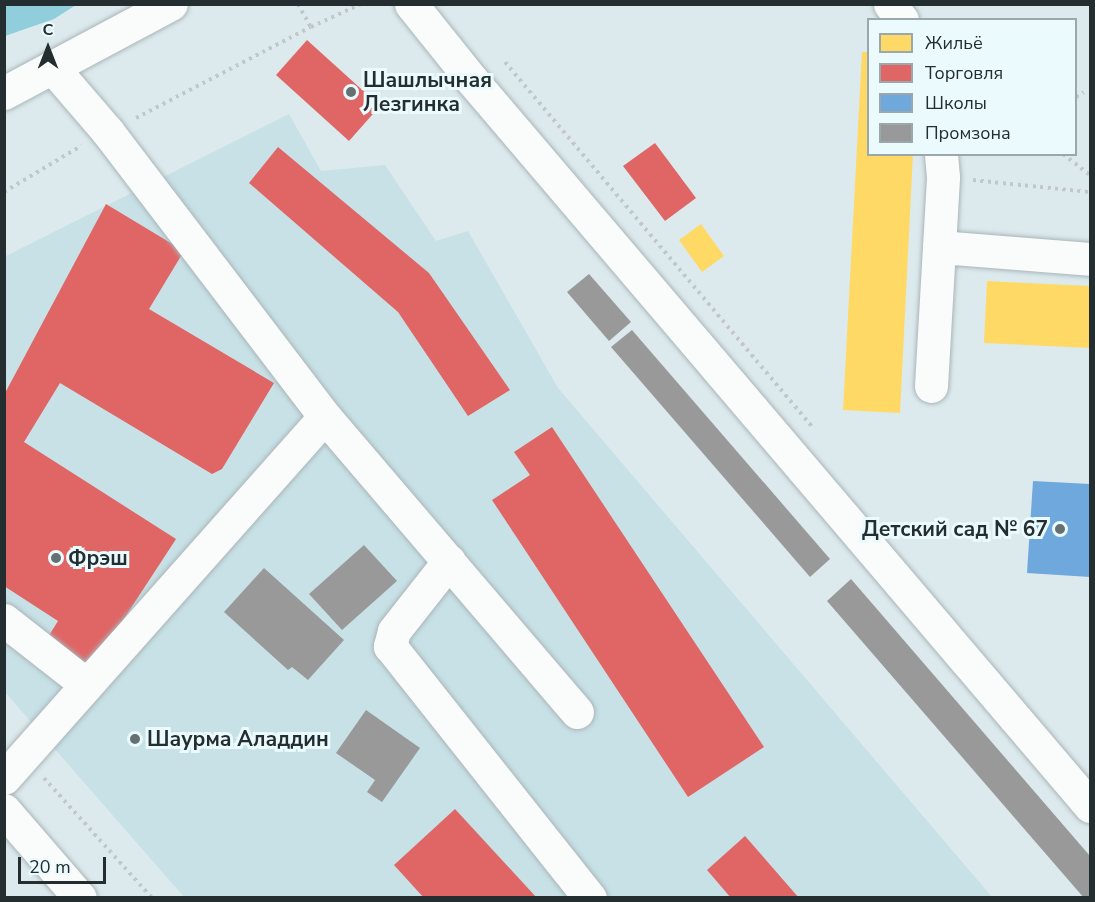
<!DOCTYPE html>
<meta charset="utf-8">
<style>
body{margin:0}
#map{position:relative;width:1095px;height:902px;overflow:hidden;background:#dceaed;font-family:"Nunito Sans",sans-serif}
div>[style]{position:absolute}
[style*='--x']{left:calc(var(--x)*1px);top:calc(var(--y)*1px);width:calc(var(--w)*1px);rotate:calc(var(--a)*1deg)}
.built>*{inset:0;background:#c7e1e6}
.forest>*{inset:0;background:#90cedb}
.homes>*{inset:0;background:#ffd966}
.shops>*{inset:0;background:#e06666}
.schools>*{inset:0;background:#6fa8dc}
.industry>*{inset:0;background:#999}
.path>*{height:4px;margin-top:-2px;transform-origin:0;background:repeating-linear-gradient(90deg,#c2c8c9 0 3px,transparent 0 7.5px)}
.roads{filter:drop-shadow(0 0 2px #aab5b8) drop-shadow(0 0 2px #aab5b8)}
.minor>*{height:33px;margin:-16.5px;padding:0 16.5px;transform-origin:16.5px;border-radius:16.5px;background:#fafcfc}
.dots>*{width:16px;height:16px;translate:-50% -50%;box-sizing:border-box;border:3px solid #eafafd;border-radius:50%}
span{translate:-50% -50%;white-space:nowrap;text-align:center;line-height:1.15;-webkit-text-stroke:6px #eafafd;paint-order:stroke}
.poi-label{font-size:21px;color:#242e30;font-weight:700}
.left{translate:0 -50%;text-align:left}
.right{translate:-100% -50%;text-align:right}
.frame{position:absolute;inset:0;border:6px solid #242e30;pointer-events:none}
.legend{position:absolute;left:867px;top:18px;width:210px;height:138px;box-sizing:border-box;background:#eafafd;border:2px solid #9ba8ab;margin:0;padding:8px 10px;list-style:none;font-size:18px;color:#242e30}
.legend li{display:flex;align-items:center;gap:12px;height:30px}
.legend b{width:30px;border:2px solid #9ba8ab}
.north{position:absolute;left:18px;top:18px;width:60px;height:60px;-webkit-text-stroke:4px #eafafd;paint-order:stroke;rotate:0deg;font-size:16px;font-weight:700;line-height:24px;text-align:center;color:#242e30}
.north::after{content:'';display:block;margin:auto;width:21px;height:27px;background:#242e30;clip-path:polygon(50% 0,100% 100%,50% 72%,0 100%)}
.scale{position:absolute;left:18px;top:857px;width:88px;height:27px;box-sizing:border-box;border:3px solid #242e30;border-top:0;padding-left:8px;font-size:18px;line-height:21px;white-space:nowrap;color:#242e30;-webkit-text-stroke:4px #eafafd;paint-order:stroke}
</style>
<div id="map">
<div class="built">
<i style="clip-path:polygon(289px 114px,321px 171px,385px 165px,436px 241px,468px 231px,558px 388px,992px 897px,184px 897px,5px 692px,4px 257px)"></i>
</div>
<div class="forest">
<i style="clip-path:polygon(4px 5px,5px 4px,76px 5px,54px 19px,5px 36px)"></i>
</div>
<div class="homes">
<i style="clip-path:polygon(862px 52px,868px 52px,868px 154px,913px 154px,900px 413px,843px 410px)"></i>
<i style="clip-path:polygon(701px 224px,724px 256px,702px 272px,679px 240px)"></i>
<i style="clip-path:polygon(987px 281px,1090px 286px,1090px 348px,984px 343px)"></i>
</div>
<div class="shops">
<i style="clip-path:polygon(307px 40px,380px 106px,349px 141px,276px 75px)"></i>
<i style="clip-path:polygon(655px 143px,696px 198px,665px 221px,623px 166px)"></i>
<i style="clip-path:polygon(278px 147px,429px 273px,510px 390px,468px 416px,398px 312px,249px 183px)"></i>
<i style="clip-path:polygon(106px 204px,184px 251px,149px 309px,274px 383px,222px 469px,212px 474px,60px 383px,24px 442px,176px 539px,88px 674px,43px 645px,58px 621px,4px 586px,4px 395px)"></i>
<i style="clip-path:polygon(552px 427px,764px 747px,688px 797px,492px 500px,530px 475px,514px 452px)"></i>
<i style="clip-path:polygon(455px 809px,537px 898px,424px 898px,394px 865px)"></i>
<i style="clip-path:polygon(745px 836px,799px 898px,731px 898px,707px 870px)"></i>
</div>
<div class="schools">
<i style="clip-path:polygon(1033px 481px,1090px 484px,1090px 577px,1027px 573px)"></i>
</div>
<div class="industry">
<i style="clip-path:polygon(589px 274px,631px 322px,609px 341px,567px 292px)"></i>
<i style="clip-path:polygon(632px 330px,830px 559px,810px 577px,611px 347px)"></i>
<i style="clip-path:polygon(364px 545px,397px 581px,342px 630px,309px 594px)"></i>
<i style="clip-path:polygon(264px 568px,344px 640px,308px 680px,292px 667px,288px 670px,224px 612px)"></i>
<i style="clip-path:polygon(851px 579px,1090px 856px,1090px 898px,1084px 898px,827px 601px)"></i>
<i style="clip-path:polygon(366px 710px,420px 748px,382px 802px,367px 792px,375px 780px,336px 753px)"></i>
</div>
<div class="path">
<i style="--x:298;--y:4;--w:26;--a:61"></i>
<i style="--x:505;--y:62;--w:476;--a:49.9"></i>
<i style="--x:1076;--y:97;--w:9;--a:-32"></i>
<i style="--x:136;--y:118;--w:197;--a:-27.5"></i>
<i style="--x:311;--y:27;--w:55;--a:-24.7"></i>
<i style="--x:1063;--y:154;--w:34;--a:38"></i>
<i style="--x:973;--y:180;--w:118;--a:5.9"></i>
<i style="--x:4;--y:192;--w:90;--a:-30.9"></i>
<i style="--x:44;--y:778;--w:161;--a:48"></i>
</div>
<div class="roads">
<div class="minor">
<i style="--x:411;--y:4;--w:96;--a:51.3"></i>
<i style="--x:471;--y:79;--w:955;--a:49.59"></i>
<i style="--x:890;--y:4;--w:20;--a:53"></i>
<i style="--x:4;--y:93;--w:189;--a:-28.1"></i>
<i style="--x:939;--y:247;--w:151;--a:4.5"></i>
<i style="--x:931;--y:386;--w:209;--a:-86.7"></i>
<i style="--x:943;--y:177;--w:23;--a:-95"></i>
<i style="--x:325;--y:417;--w:388;--a:49.5"></i>
<i style="--x:449;--y:561;--w:89;--a:128.2"></i>
<i style="--x:394;--y:631;--w:16;--a:105"></i>
<i style="--x:390;--y:646;--w:322;--a:51.6"></i>
<i style="--x:4;--y:620;--w:105;--a:38.1"></i>
<i style="--x:4;--y:778;--w:483;--a:-48.4"></i>
<i style="--x:325;--y:417;--w:358;--a:-127.3"></i>
<i style="--x:108;--y:132;--w:86;--a:-130.7"></i>
<i style="--x:4;--y:810;--w:116;--a:49.2"></i>
</div>
</div>
<div class="dots">
<i style="left:351px;top:92px;background:#647072"></i>
<i style="left:1060px;top:529px;background:#647072"></i>
<i style="left:56px;top:558px;background:#647072"></i>
<i style="left:135px;top:739px;background:#647072"></i>
</div>
<div class="poi-label">
<span class="left" style="left:363px;top:92px">Шашлычная<br>Лезгинка</span>
<span class="right" style="left:1048px;top:529px">Детский сад № 67</span>
<span class="left" style="left:68px;top:558px">Фрэш</span>
<span class="left" style="left:147px;top:739px">Шаурма Аладдин</span>
</div>
<div class="frame"></div>
<ul class="legend">
<li><b style="height:16px;background:#ffd966"></b>Жильё</li>
<li><b style="height:16px;background:#e06666"></b>Торговля</li>
<li><b style="height:16px;background:#6fa8dc"></b>Школы</li>
<li><b style="height:16px;background:#999"></b>Промзона</li>
</ul>
<div class="north">С</div>
<div class="scale">20 m</div>
</div>
